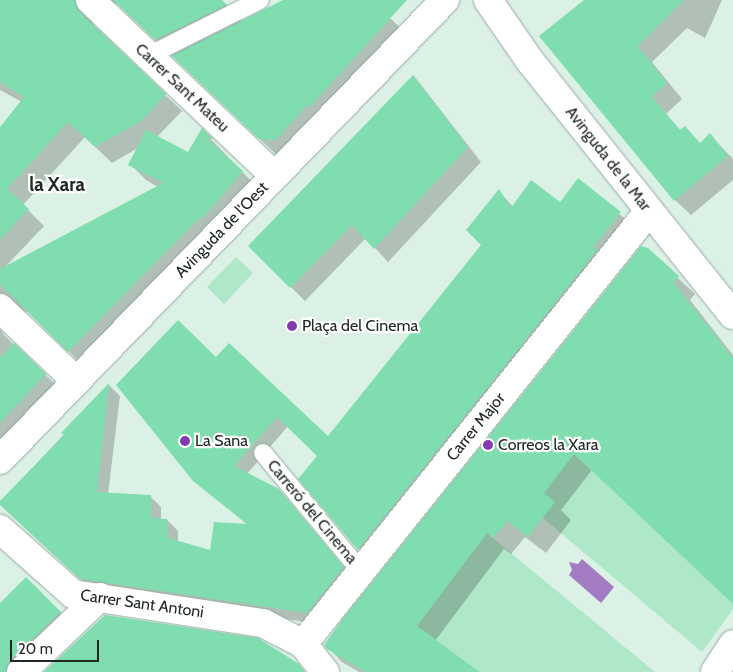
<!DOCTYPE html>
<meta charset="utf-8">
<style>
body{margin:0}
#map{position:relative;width:733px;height:672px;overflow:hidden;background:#dcf1e5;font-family:Cabin,sans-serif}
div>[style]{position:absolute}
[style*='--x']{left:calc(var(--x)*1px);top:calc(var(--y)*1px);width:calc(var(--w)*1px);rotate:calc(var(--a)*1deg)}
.green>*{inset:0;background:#afe7c9}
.water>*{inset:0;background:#a27bc3}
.shadow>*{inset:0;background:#0003}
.building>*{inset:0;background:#7fddaf}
.roads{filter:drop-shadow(0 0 1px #97aba0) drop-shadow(0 0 1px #97aba0)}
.service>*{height:18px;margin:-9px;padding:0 9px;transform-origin:9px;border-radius:9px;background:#fff}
.minor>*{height:28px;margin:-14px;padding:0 14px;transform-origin:14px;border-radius:14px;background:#fff}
.secondary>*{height:28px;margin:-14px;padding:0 14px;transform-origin:14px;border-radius:14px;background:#fff}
.dots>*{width:14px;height:14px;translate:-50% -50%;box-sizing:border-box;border:2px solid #fff;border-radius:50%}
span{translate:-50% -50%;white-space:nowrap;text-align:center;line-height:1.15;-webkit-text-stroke:4.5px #fff;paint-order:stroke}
.street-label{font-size:16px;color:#202823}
.poi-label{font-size:16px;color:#202823}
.left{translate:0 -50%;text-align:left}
.quarter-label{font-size:19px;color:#202823;font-weight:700}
.scale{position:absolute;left:10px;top:640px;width:89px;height:22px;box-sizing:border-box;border:2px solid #202823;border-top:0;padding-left:6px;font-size:15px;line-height:18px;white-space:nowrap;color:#202823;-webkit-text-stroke:4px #fff;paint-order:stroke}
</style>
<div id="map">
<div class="green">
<i style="clip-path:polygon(236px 257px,253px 273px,224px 304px,207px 287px)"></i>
<i style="clip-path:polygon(572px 452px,733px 603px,733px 609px,702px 652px,543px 518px,544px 493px)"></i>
<i style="clip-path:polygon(467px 517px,493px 538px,655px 672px,480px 672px,417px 626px)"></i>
</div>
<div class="water">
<i style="clip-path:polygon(582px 559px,614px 587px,601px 603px,569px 575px,572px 570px,569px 562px,578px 564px)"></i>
</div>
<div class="shadow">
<i style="clip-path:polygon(evenodd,0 0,220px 0,242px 21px,284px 0,371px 0,412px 39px,282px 160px,118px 4px,103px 1px,90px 14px,95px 28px,182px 111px,157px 137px,189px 153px,202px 130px,258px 188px,85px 367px,28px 312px,13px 308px,4px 314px,0 329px,4px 335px,62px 391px,0 457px,0 129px,22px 102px,0 90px,0 0,85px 137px,112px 163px,138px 148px,130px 164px,146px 180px,158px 187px,6px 266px,44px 226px,23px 205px,85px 137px)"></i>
<i style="clip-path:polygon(586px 0,722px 0,705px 38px,687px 28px,652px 62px,682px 99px,666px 114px,681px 131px,685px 128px,701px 144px,710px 135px,733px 159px,733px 180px,691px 215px,675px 200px)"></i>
<i style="clip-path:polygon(414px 76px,481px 162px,388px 262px,366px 238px,305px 301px,250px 246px)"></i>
<i style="clip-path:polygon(579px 180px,631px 224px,369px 560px,300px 479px,318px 456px,288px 426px,247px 474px,278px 490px,354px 579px,319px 624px,92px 590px,24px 527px,11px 492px,109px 385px,120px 396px,108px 494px,150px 496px,161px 507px,161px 520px,167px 520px,178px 531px,178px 542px,211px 552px,248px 525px,194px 480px,216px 358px,328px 437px,482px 245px,499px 191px,513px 207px,560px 204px)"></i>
<i style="clip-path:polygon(647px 249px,695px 294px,690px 300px,733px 355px,733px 603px,592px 470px,561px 510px,571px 520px,546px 553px,525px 537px,511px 554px,504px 549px,435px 641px,478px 672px,359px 672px,342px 662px,326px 645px)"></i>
<i style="clip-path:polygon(26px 578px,72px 625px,24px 672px,0 672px,0 604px)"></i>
</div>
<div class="building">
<i style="clip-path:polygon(0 0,75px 0,79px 11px,166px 94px,142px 121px,95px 147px,68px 122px,7px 189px,29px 209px,0 240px,0 127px,24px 97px,0 82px)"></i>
<i style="clip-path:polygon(113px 0,222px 0,227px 5px,155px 40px)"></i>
<i style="clip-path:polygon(283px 0,407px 0,309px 108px,307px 106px,276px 140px,259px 139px,172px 56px)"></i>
<i style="clip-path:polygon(584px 0,684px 0,638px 46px,667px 83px,652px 97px,680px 130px,685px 126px,700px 143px,710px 133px,728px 156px,674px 201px,539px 36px)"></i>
<i style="clip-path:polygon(413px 75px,468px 147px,374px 249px,352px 225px,290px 288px,248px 246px)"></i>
<i style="clip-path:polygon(202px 128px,213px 139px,207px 139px,243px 171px,202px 219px,200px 217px,68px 352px,0 284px,0 269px,163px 183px,128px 165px,146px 130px,188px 152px)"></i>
<i style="clip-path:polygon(578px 178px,621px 212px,592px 249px,599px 248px,358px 550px,298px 479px,317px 456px,277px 417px,234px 466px,279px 489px,344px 567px,307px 613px,80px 579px,0 505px,0 501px,64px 435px,61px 433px,109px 383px,97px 492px,151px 495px,151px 518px,167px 519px,168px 538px,210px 550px,214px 522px,247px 524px,193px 481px,116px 385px,178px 320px,216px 357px,229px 343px,328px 436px,481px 245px,466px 230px,499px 189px,511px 208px,531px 180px,560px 202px)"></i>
<i style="clip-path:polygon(641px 246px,648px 248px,679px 276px,674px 283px,733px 358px,733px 604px,574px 454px,544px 493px,555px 502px,528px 537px,508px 521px,493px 538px,487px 533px,417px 626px,480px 672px,366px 672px,327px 649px,324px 645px,344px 617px)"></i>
<i style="clip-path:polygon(14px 343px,46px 374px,0 423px,0 358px)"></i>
<i style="clip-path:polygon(26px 577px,61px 612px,10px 661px,6px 672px,0 672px,0 603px)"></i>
<i style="clip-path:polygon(105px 615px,258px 638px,299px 664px,305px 672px,44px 672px)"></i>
</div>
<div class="roads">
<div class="service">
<i style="--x:148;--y:56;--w:125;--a:-26.6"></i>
<i style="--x:263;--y:453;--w:153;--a:50.3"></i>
</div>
<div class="minor">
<i style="--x:90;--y:0;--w:255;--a:43.6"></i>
<i style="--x:0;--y:308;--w:105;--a:43.8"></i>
<i style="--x:0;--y:529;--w:98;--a:41.7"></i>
<i style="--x:73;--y:594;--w:192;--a:8.7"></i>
<i style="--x:263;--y:623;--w:45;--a:27.7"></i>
<i style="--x:303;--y:644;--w:36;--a:52"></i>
<i style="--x:303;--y:644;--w:554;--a:-51.37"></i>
<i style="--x:21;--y:672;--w:109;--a:-43.5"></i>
<i style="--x:715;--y:672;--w:33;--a:-57"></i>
</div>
<div class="secondary">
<i style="--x:488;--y:0;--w:74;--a:55.5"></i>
<i style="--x:530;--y:61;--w:325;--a:51.4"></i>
<i style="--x:0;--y:460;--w:640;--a:-45.95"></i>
</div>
</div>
<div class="dots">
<i style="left:292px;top:326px;background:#813cb0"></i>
<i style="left:185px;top:441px;background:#813cb0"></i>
<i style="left:488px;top:445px;background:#813cb0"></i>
</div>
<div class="street-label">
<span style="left:182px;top:88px;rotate:43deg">Carrer Sant Mateu</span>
<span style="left:608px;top:159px;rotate:52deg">Avinguda de la Mar</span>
<span style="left:222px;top:230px;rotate:-46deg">Avinguda de l'Oest</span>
<span style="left:476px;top:427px;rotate:-51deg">Carrer Major</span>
<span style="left:312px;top:512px;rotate:50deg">Carreró del Cinema</span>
<span style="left:142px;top:604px;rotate:8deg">Carrer Sant Antoni</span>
</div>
<div class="poi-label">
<span class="left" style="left:302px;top:326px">Plaça del Cinema</span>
<span class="left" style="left:195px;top:441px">La Sana</span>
<span class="left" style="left:498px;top:445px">Correos la Xara</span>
</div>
<div class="quarter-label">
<span style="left:57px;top:185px">la Xara</span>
</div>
<div class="scale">20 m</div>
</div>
